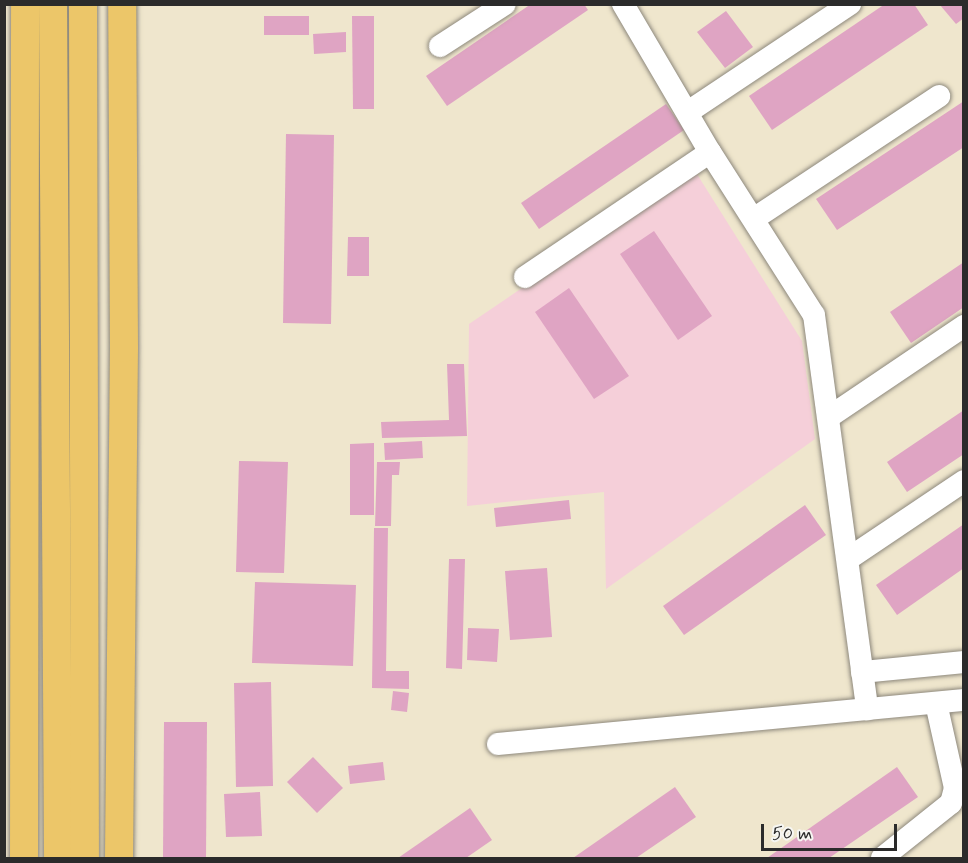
<!DOCTYPE html>
<style>
body{margin:0}
#map{position:relative;width:968px;height:863px;overflow:hidden;background:#efe6cd;font-family:Mynerve,sans-serif}
div>[style]{position:absolute}
[style*='--x']{left:calc(var(--x)*1px);top:calc(var(--y)*1px);width:calc(var(--w)*1px);rotate:calc(var(--a)*1deg)}
.built>*{inset:0;background:#f5cfd9}
.building>*{inset:0;background:#dfa4c3}
.roads{filter:drop-shadow(0 0 2px #8d887c) drop-shadow(0 0 2px #8d887c)}
.minor>*{height:22px;margin:-11px;padding:0 11px;transform-origin:11px;border-radius:11px;background:#fff}
.major>*{height:28px;margin:-14px;padding:0 14px;transform-origin:14px;border-radius:14px;background:#ecc669}
span{translate:-50% -50%;white-space:nowrap;text-align:center;line-height:1.15;-webkit-text-stroke:5px #f6f6f2;paint-order:stroke}
.frame{position:absolute;inset:0;border:6px solid #2b2b2b;pointer-events:none}
.scale{position:absolute;left:761px;top:824px;width:136px;height:27px;box-sizing:border-box;border:3px solid #2b2b2b;border-top:0;padding-left:8px;font-size:18px;line-height:21px;white-space:nowrap;color:#2b2b2b;-webkit-text-stroke:4px #f6f6f2;paint-order:stroke}
</style>
<div id="map">
<div class="built">
<i style="clip-path:polygon(695px 171px,802px 341px,815px 439px,606px 589px,604px 492px,467px 506px,469px 324px)"></i>
</div>
<div class="building">
<i style="clip-path:polygon(531px 4px,584px 4px,588px 10px,447px 106px,426px 76px)"></i>
<i style="clip-path:polygon(885px 4px,914px 4px,928px 25px,772px 130px,749px 96px)"></i>
<i style="clip-path:polygon(940px 5px,964px 5px,964px 18px,956px 24px)"></i>
<i style="clip-path:polygon(726px 11px,753px 47px,725px 68px,697px 32px)"></i>
<i style="clip-path:polygon(264px 16px,309px 16px,309px 35px,264px 35px)"></i>
<i style="clip-path:polygon(352px 16px,374px 16px,374px 109px,353px 109px)"></i>
<i style="clip-path:polygon(346px 32px,346px 52px,314px 54px,313px 34px)"></i>
<i style="clip-path:polygon(964px 101px,964px 147px,837px 230px,816px 199px)"></i>
<i style="clip-path:polygon(666px 104px,684px 130px,539px 229px,521px 203px)"></i>
<i style="clip-path:polygon(286px 134px,334px 135px,331px 324px,283px 323px)"></i>
<i style="clip-path:polygon(654px 231px,712px 316px,678px 340px,620px 254px)"></i>
<i style="clip-path:polygon(348px 237px,369px 237px,369px 276px,347px 276px)"></i>
<i style="clip-path:polygon(964px 262px,964px 307px,911px 343px,890px 312px)"></i>
<i style="clip-path:polygon(569px 288px,629px 376px,594px 399px,535px 312px)"></i>
<i style="clip-path:polygon(447px 364px,464px 364px,467px 436px,382px 438px,381px 422px,449px 420px)"></i>
<i style="clip-path:polygon(964px 410px,964px 454px,907px 492px,887px 462px)"></i>
<i style="clip-path:polygon(422px 441px,423px 458px,385px 460px,384px 443px)"></i>
<i style="clip-path:polygon(374px 443px,374px 515px,350px 515px,350px 444px)"></i>
<i style="clip-path:polygon(239px 461px,288px 462px,284px 573px,236px 572px)"></i>
<i style="clip-path:polygon(377px 462px,400px 462px,399px 475px,392px 475px,391px 526px,375px 526px)"></i>
<i style="clip-path:polygon(569px 500px,571px 519px,496px 527px,494px 508px)"></i>
<i style="clip-path:polygon(805px 505px,826px 535px,684px 635px,663px 606px)"></i>
<i style="clip-path:polygon(964px 524px,964px 568px,897px 615px,876px 585px)"></i>
<i style="clip-path:polygon(374px 528px,388px 528px,386px 671px,409px 671px,409px 689px,372px 688px)"></i>
<i style="clip-path:polygon(449px 559px,465px 559px,462px 669px,446px 668px)"></i>
<i style="clip-path:polygon(547px 568px,552px 637px,510px 640px,505px 571px)"></i>
<i style="clip-path:polygon(255px 582px,356px 585px,353px 666px,252px 663px)"></i>
<i style="clip-path:polygon(468px 628px,499px 629px,497px 662px,467px 660px)"></i>
<i style="clip-path:polygon(271px 682px,273px 786px,236px 787px,234px 683px)"></i>
<i style="clip-path:polygon(393px 691px,409px 693px,407px 712px,391px 710px)"></i>
<i style="clip-path:polygon(164px 722px,207px 722px,206px 858px,163px 858px)"></i>
<i style="clip-path:polygon(313px 757px,343px 788px,317px 813px,287px 782px)"></i>
<i style="clip-path:polygon(383px 762px,385px 780px,350px 784px,348px 766px)"></i>
<i style="clip-path:polygon(897px 767px,918px 797px,829px 858px,767px 858px)"></i>
<i style="clip-path:polygon(675px 787px,696px 817px,636px 858px,573px 858px)"></i>
<i style="clip-path:polygon(260px 792px,262px 836px,226px 837px,224px 794px)"></i>
<i style="clip-path:polygon(470px 808px,492px 840px,466px 858px,398px 858px)"></i>
</div>
<div class="roads">
<div class="minor">
<i style="--x:623;--y:4;--w:172;--a:59.6"></i>
<i style="--x:710;--y:152;--w:193;--a:57.5"></i>
<i style="--x:814;--y:315;--w:398;--a:82.3"></i>
<i style="--x:440;--y:46;--w:77;--a:-32.9"></i>
<i style="--x:688;--y:112;--w:195;--a:-33.7"></i>
<i style="--x:755;--y:218;--w:221;--a:-33.5"></i>
<i style="--x:525;--y:277;--w:223;--a:-34"></i>
<i style="--x:829;--y:417;--w:163;--a:-34"></i>
<i style="--x:848;--y:559;--w:140;--a:-33.9"></i>
<i style="--x:862;--y:672;--w:102;--a:-5.6"></i>
<i style="--x:498;--y:744;--w:468;--a:-5.4"></i>
<i style="--x:882;--y:858;--w:88;--a:-38.6"></i>
<i style="--x:951;--y:803;--w:16;--a:-75"></i>
<i style="--x:955;--y:788;--w:87;--a:-102.6"></i>
</div>
<div class="major">
<i style="--x:53;--y:4;--w:854;--a:89.66"></i>
<i style="--x:83;--y:4;--w:854;--a:89.87"></i>
<i style="--x:24;--y:858;--w:854;--a:-89.93"></i>
<i style="--x:119;--y:858;--w:510;--a:-89.44"></i>
<i style="--x:124;--y:348;--w:344;--a:-90.3"></i>
</div>
</div>
<div class="frame"></div>
<div class="scale">50 m</div>
</div>
